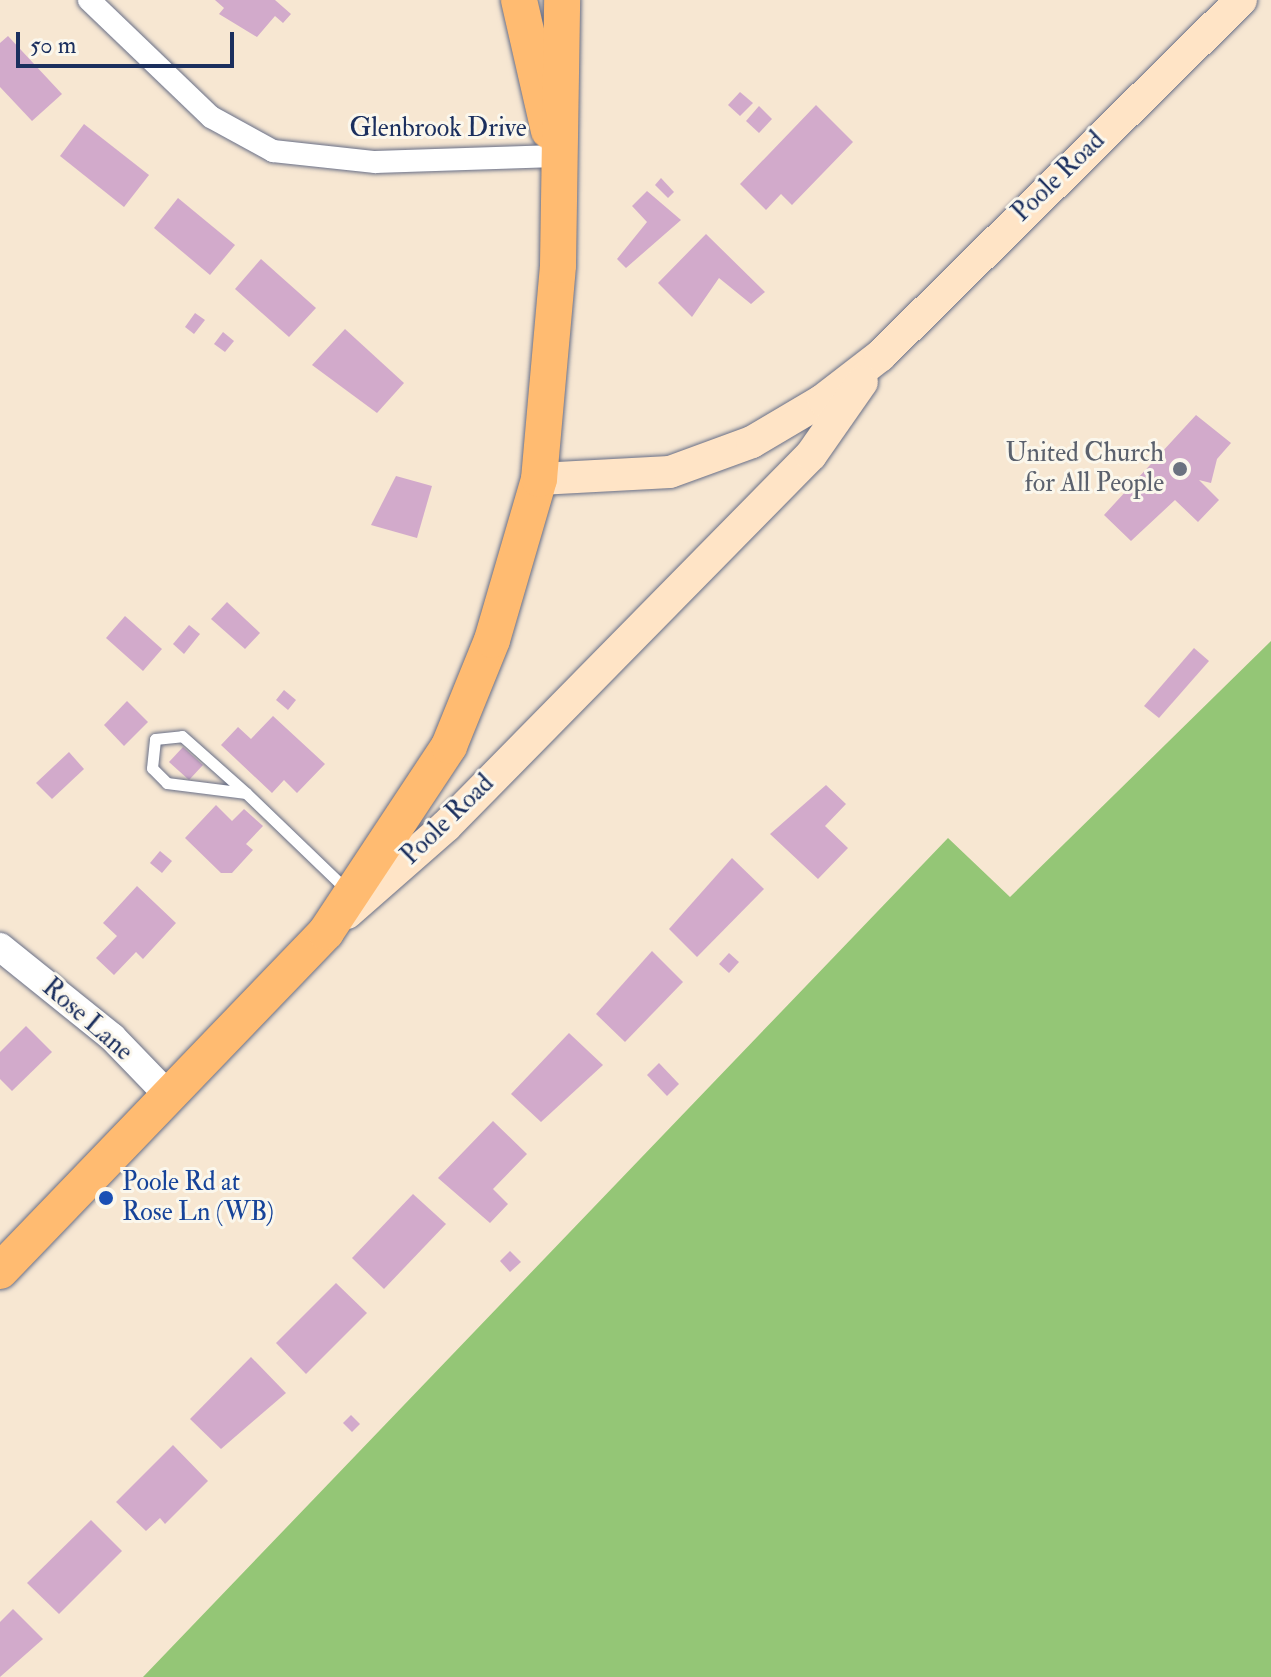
<!DOCTYPE html>
<style>
body{margin:0}
#map{position:relative;width:1271px;height:1677px;overflow:hidden;background:#f7e7d2;font-family:"IM FELL Double Pica",serif}
div>[style]{position:absolute}
[style*='--x']{left:calc(var(--x)*1px);top:calc(var(--y)*1px);width:calc(var(--w)*1px);rotate:calc(var(--a)*1deg)}
.green>*{inset:0;background:#94c676}
.building>*{inset:0;background:#d2aacb}
.roads{filter:drop-shadow(0 0 2px #686f87) drop-shadow(0 0 2px #686f87)}
.service>*{height:11px;margin:-5.5px;padding:0 5.5px;transform-origin:5.5px;border-radius:5.5px;background:#fff}
.minor>*{height:22px;margin:-11px;padding:0 11px;transform-origin:11px;border-radius:11px;background:#fff}
.tertiary>*{height:28px;margin:-14px;padding:0 14px;transform-origin:14px;border-radius:14px;background:#fff}
.secondary>*{height:32px;margin:-16px;padding:0 16px;transform-origin:16px;border-radius:16px;background:#ffe4c6}
.primary>*{height:36px;margin:-18px;padding:0 18px;transform-origin:18px;border-radius:18px;background:#ffbb71}
.dots>*{width:22px;height:22px;translate:-50% -50%;box-sizing:border-box;border:4px solid #fbf7ec;border-radius:50%}
span{translate:-50% -50%;white-space:nowrap;text-align:center;line-height:1.15;-webkit-text-stroke:6px #fbf7ec;paint-order:stroke}
.street-label{font-size:26px;color:#1b2f5e}
.worship-label{font-size:26px;color:#5b616d}
.right{translate:-100% -50%;text-align:right}
.transit-label{font-size:26px;color:#164399}
.left{translate:0 -50%;text-align:left}
.scale{position:absolute;left:16px;top:32px;width:218px;height:36px;box-sizing:border-box;border:4px solid #1b2f5e;border-top:0;padding-left:10px;font-size:24px;line-height:28px;white-space:nowrap;color:#1b2f5e;-webkit-text-stroke:6px #fbf7ec;paint-order:stroke}
</style>
<div id="map">
<div class="green">
<i style="clip-path:polygon(1271px 641px,1271px 1677px,143px 1677px,948px 838px,1010px 897px)"></i>
</div>
<div class="building">
<i style="clip-path:polygon(215px 0,275px 0,291px 14px,283px 23px,275px 16px,257px 37px,219px 14px,224px 8px)"></i>
<i style="clip-path:polygon(8px 36px,62px 94px,32px 121px,0 87px,0 43px)"></i>
<i style="clip-path:polygon(740px 92px,753px 103px,740px 116px,728px 105px)"></i>
<i style="clip-path:polygon(816px 105px,853px 142px,792px 205px,781px 194px,766px 210px,740px 184px)"></i>
<i style="clip-path:polygon(759px 106px,772px 119px,759px 133px,746px 121px)"></i>
<i style="clip-path:polygon(84px 124px,149px 175px,124px 207px,60px 156px)"></i>
<i style="clip-path:polygon(661px 178px,674px 192px,668px 198px,655px 185px)"></i>
<i style="clip-path:polygon(647px 191px,681px 220px,626px 268px,617px 259px,647px 222px,632px 206px)"></i>
<i style="clip-path:polygon(178px 198px,235px 245px,210px 275px,154px 228px)"></i>
<i style="clip-path:polygon(706px 234px,765px 292px,751px 304px,719px 278px,692px 317px,658px 283px)"></i>
<i style="clip-path:polygon(261px 259px,316px 308px,289px 337px,235px 289px)"></i>
<i style="clip-path:polygon(195px 313px,205px 320px,194px 334px,185px 327px)"></i>
<i style="clip-path:polygon(345px 329px,404px 383px,377px 413px,312px 365px)"></i>
<i style="clip-path:polygon(223px 332px,234px 341px,225px 352px,214px 344px)"></i>
<i style="clip-path:polygon(1196px 415px,1231px 443px,1217px 459px,1211px 483px,1199px 480px,1219px 500px,1198px 522px,1175px 500px,1131px 541px,1104px 515px)"></i>
<i style="clip-path:polygon(396px 476px,432px 486px,417px 538px,371px 525px)"></i>
<i style="clip-path:polygon(227px 602px,260px 633px,245px 649px,211px 619px)"></i>
<i style="clip-path:polygon(125px 616px,162px 649px,143px 671px,106px 638px)"></i>
<i style="clip-path:polygon(189px 625px,200px 634px,184px 654px,173px 644px)"></i>
<i style="clip-path:polygon(1194px 648px,1209px 661px,1159px 718px,1144px 706px)"></i>
<i style="clip-path:polygon(284px 690px,296px 700px,288px 710px,276px 700px)"></i>
<i style="clip-path:polygon(127px 701px,148px 722px,124px 746px,104px 725px)"></i>
<i style="clip-path:polygon(273px 716px,325px 764px,297px 793px,284px 780px,272px 793px,221px 745px,238px 727px,251px 739px)"></i>
<i style="clip-path:polygon(183px 747px,203px 765px,189px 780px,169px 762px)"></i>
<i style="clip-path:polygon(69px 752px,84px 769px,52px 799px,36px 783px)"></i>
<i style="clip-path:polygon(826px 785px,846px 804px,825px 826px,848px 848px,818px 879px,770px 834px)"></i>
<i style="clip-path:polygon(216px 805px,232px 821px,244px 809px,263px 826px,246px 844px,253px 850px,232px 873px,221px 873px,185px 838px)"></i>
<i style="clip-path:polygon(160px 851px,172px 861px,162px 873px,150px 863px)"></i>
<i style="clip-path:polygon(732px 858px,764px 889px,697px 957px,669px 929px)"></i>
<i style="clip-path:polygon(137px 886px,176px 923px,143px 959px,136px 952px,114px 975px,96px 958px,117px 936px,103px 923px)"></i>
<i style="clip-path:polygon(652px 951px,683px 982px,625px 1042px,596px 1014px)"></i>
<i style="clip-path:polygon(729px 953px,739px 962px,729px 973px,719px 964px)"></i>
<i style="clip-path:polygon(26px 1026px,52px 1052px,12px 1091px,0 1079px,0 1052px)"></i>
<i style="clip-path:polygon(569px 1033px,603px 1065px,541px 1122px,511px 1094px)"></i>
<i style="clip-path:polygon(659px 1063px,679px 1084px,667px 1096px,647px 1075px)"></i>
<i style="clip-path:polygon(493px 1121px,527px 1154px,493px 1189px,508px 1204px,490px 1223px,438px 1178px)"></i>
<i style="clip-path:polygon(413px 1194px,446px 1224px,384px 1289px,352px 1258px)"></i>
<i style="clip-path:polygon(510px 1251px,521px 1262px,510px 1272px,500px 1261px)"></i>
<i style="clip-path:polygon(336px 1283px,367px 1313px,306px 1374px,276px 1343px)"></i>
<i style="clip-path:polygon(251px 1357px,286px 1393px,221px 1449px,190px 1419px)"></i>
<i style="clip-path:polygon(351px 1415px,360px 1424px,352px 1432px,343px 1423px)"></i>
<i style="clip-path:polygon(173px 1445px,208px 1481px,165px 1524px,160px 1518px,146px 1531px,116px 1502px)"></i>
<i style="clip-path:polygon(91px 1520px,122px 1551px,59px 1614px,27px 1583px)"></i>
<i style="clip-path:polygon(13px 1609px,43px 1639px,0 1677px,0 1622px)"></i>
</div>
<div class="roads">
<div class="service">
<i style="--x:246;--y:793;--w:80;--a:-172.8"></i>
<i style="--x:167;--y:783;--w:21;--a:-135"></i>
<i style="--x:152;--y:768;--w:29;--a:-84"></i>
<i style="--x:155;--y:739;--w:27;--a:-6"></i>
<i style="--x:182;--y:736;--w:86;--a:41.7"></i>
<i style="--x:246;--y:793;--w:141;--a:43.9"></i>
</div>
<div class="minor">
<i style="--x:89;--y:0;--w:169;--a:43.8"></i>
<i style="--x:211;--y:117;--w:71;--a:28.7"></i>
<i style="--x:273;--y:151;--w:103;--a:6.2"></i>
<i style="--x:375;--y:162;--w:181;--a:-1.9"></i>
</div>
<div class="tertiary">
<i style="--x:0;--y:947;--w:144;--a:38.8"></i>
<i style="--x:112;--y:1037;--w:83;--a:46"></i>
</div>
<div class="secondary">
<i style="--x:539;--y:479;--w:131;--a:-3.1"></i>
<i style="--x:670;--y:472;--w:87;--a:-20.1"></i>
<i style="--x:752;--y:442;--w:82;--a:-30.6"></i>
<i style="--x:823;--y:400;--w:72;--a:-37.7"></i>
<i style="--x:880;--y:356;--w:507;--a:-44.6"></i>
<i style="--x:347;--y:913;--w:132;--a:-41.3"></i>
<i style="--x:446;--y:826;--w:520;--a:-45.47"></i>
<i style="--x:811;--y:455;--w:89;--a:-55.1"></i>
</div>
<div class="primary">
<i style="--x:519;--y:0;--w:134;--a:77.1"></i>
<i style="--x:0;--y:1271;--w:470;--a:-46.1"></i>
<i style="--x:326;--y:932;--w:223;--a:-56.5"></i>
<i style="--x:449;--y:746;--w:114;--a:-67.9"></i>
<i style="--x:492;--y:640;--w:168;--a:-73.7"></i>
<i style="--x:539;--y:479;--w:215;--a:-84.9"></i>
<i style="--x:558;--y:265;--w:265;--a:-89.1"></i>
</div>
</div>
<div class="dots">
<i style="left:1180px;top:469px;background:#6b7280"></i>
<i style="left:106px;top:1198px;background:#1a4fb4"></i>
</div>
<div class="street-label">
<span style="left:438px;top:129px">Glenbrook Drive</span>
<span style="left:1059px;top:177px;rotate:-44deg">Poole Road</span>
<span style="left:448px;top:820px;rotate:-44deg">Poole Road</span>
<span style="left:87px;top:1020px;rotate:41deg">Rose Lane</span>
</div>
<div class="worship-label">
<span class="right" style="left:1164px;top:469px">United Church<br>for All People</span>
</div>
<div class="transit-label">
<span class="left" style="left:122px;top:1198px">Poole Rd at<br>Rose Ln (WB)</span>
</div>
<div class="scale">50 m</div>
</div>
